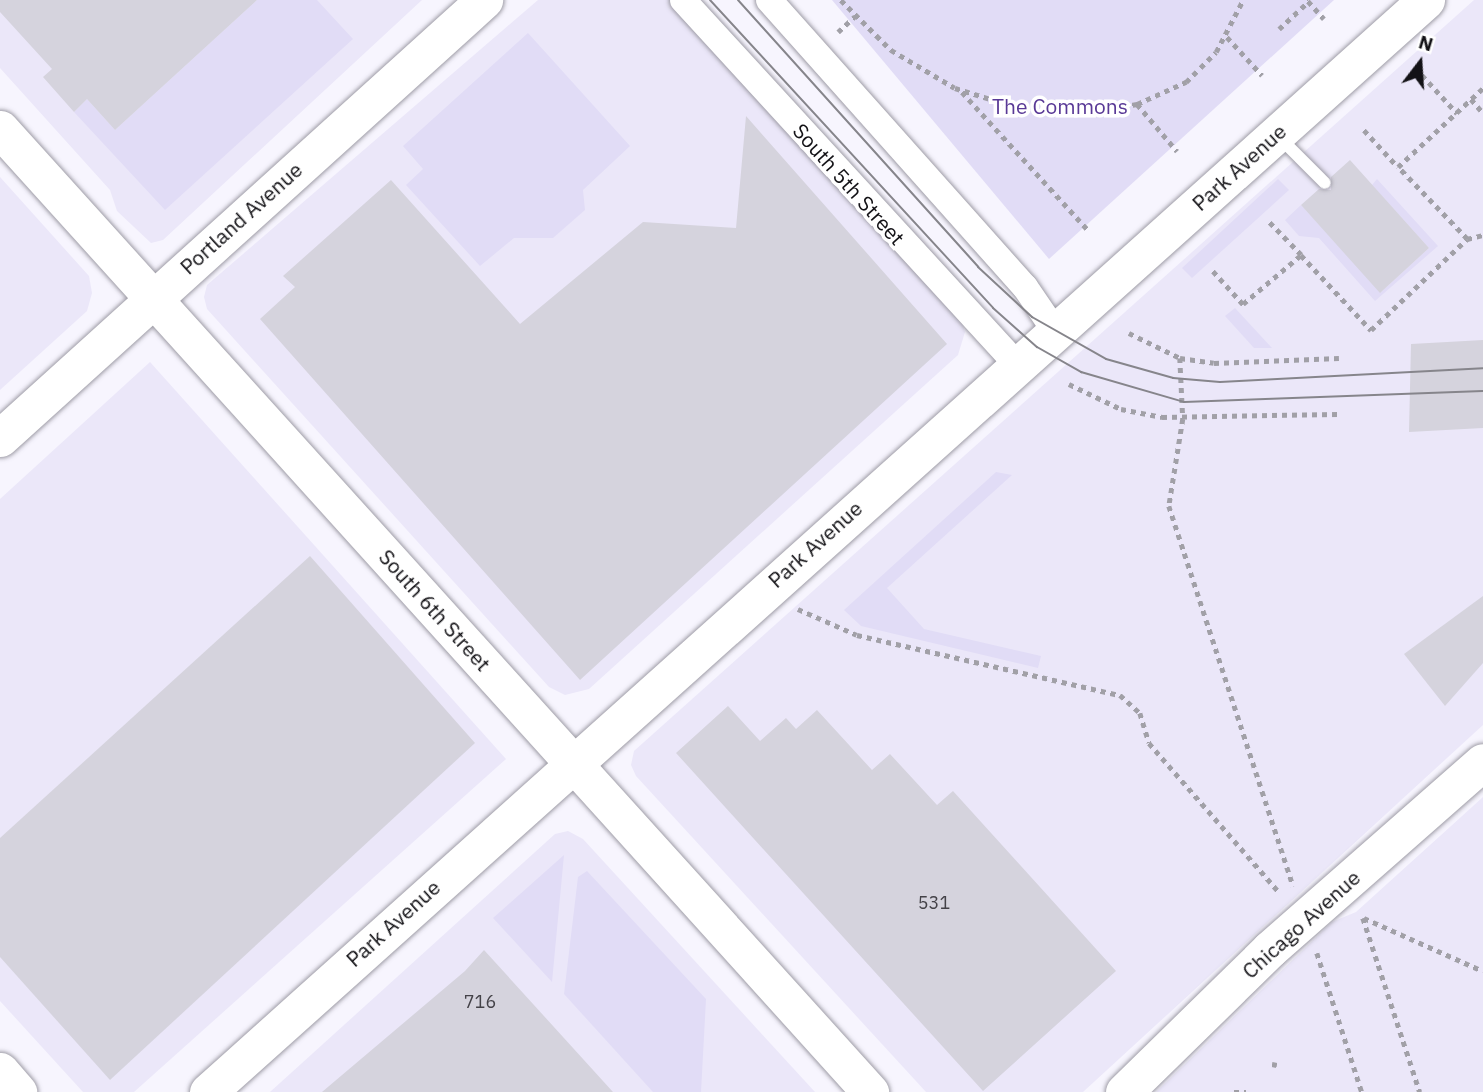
<!DOCTYPE html>
<style>
body{margin:0}
#map{position:relative;width:1483px;height:1092px;overflow:hidden;background:#f7f5fe;font-family:"IBM Plex Sans",sans-serif}
div>[style]{position:absolute}
[style*='--x']{left:calc(var(--x)*1px);top:calc(var(--y)*1px);width:calc(var(--w)*1px);rotate:calc(var(--a)*1deg)}
.built>*{inset:0;background:#ebe7f9}
.green>*{inset:0;background:#e1dcf6}
.building>*{inset:0;background:#d5d3dd}
.path>*{height:4.5px;margin-top:-2.25px;transform-origin:0;background:repeating-linear-gradient(90deg,#a1a0a7 0 5px,transparent 0 10px)}
.roads{filter:drop-shadow(0 0 2px #9e9ca6) drop-shadow(0 0 2px #9e9ca6)}
.lane>*{height:12px;margin:-6px;padding:0 6px;transform-origin:6px;border-radius:6px;background:#fff}
.street>*{height:26px;margin:-13px;padding:0 13px;transform-origin:13px;border-radius:13px;background:#fff}
.secondary>*{height:37px;margin:-18.5px;padding:0 18.5px;transform-origin:18.5px;border-radius:18.5px;background:#fff}
.tram>*{height:2px;margin:-1px;padding:0 1px;transform-origin:1px;border-radius:1px;background:#86858b}
span{translate:-50% -50%;white-space:nowrap;text-align:center;line-height:1.15;-webkit-text-stroke:7px #fff;paint-order:stroke}
.number-label{font-size:18px;color:#444248}
.number-label span{-webkit-text-stroke-width:0}
.park-label{font-size:21px;color:#593996}
.street-label{font-size:21px;color:#131216}
.north{position:absolute;left:1385px;top:28px;width:70px;height:70px;-webkit-text-stroke:5px #fff;paint-order:stroke;rotate:17deg;font-size:19px;font-weight:700;line-height:28px;text-align:center;color:#131216}
.north::after{content:'';display:block;margin:auto;width:24px;height:32px;background:#131216;clip-path:polygon(50% 0,100% 100%,50% 72%,0 100%)}
</style>
<div id="map">
<div class="built">
<i style="clip-path:polygon(0 0,422px 0,163px 240px,151px 243px,117px 211px,110px 190px,0 68px)"></i>
<i style="clip-path:polygon(538px 0,670px 0,957px 308px,965px 332px,958px 355px,589px 689px,565px 695px,549px 687px,207px 309px,204px 297px,207px 285px)"></i>
<i style="clip-path:polygon(1474px 0,1483px 0,1483px 725px,1083px 1092px,926px 1092px,636px 776px,631px 765px,634px 751px)"></i>
<i style="clip-path:polygon(0 177px,89px 276px,92px 293px,87px 311px,0 390px)"></i>
<i style="clip-path:polygon(150px 362px,506px 759px,134px 1092px,83px 1092px,0 1001px,0 499px)"></i>
<i style="clip-path:polygon(1483px 797px,1483px 1092px,1156px 1092px,1332px 922px,1356px 912px)"></i>
<i style="clip-path:polygon(568px 831px,583px 839px,815px 1092px,270px 1092px,555px 834px)"></i>
</div>
<div class="green">
<i style="clip-path:polygon(257px 0,317px 0,353px 39px,165px 210px,74px 112px,87px 99px,115px 130px)"></i>
<i style="clip-path:polygon(832px 0,1334px 0,1049px 259px)"></i>
<i style="clip-path:polygon(528px 33px,630px 146px,583px 190px,585px 210px,553px 238px,514px 238px,480px 266px,406px 185px,423px 169px,403px 146px)"></i>
<i style="clip-path:polygon(1278px 179px,1289px 190px,1192px 278px,1182px 268px)"></i>
<i style="clip-path:polygon(1377px 179px,1438px 246px,1375px 301px,1319px 238px,1299px 236px,1285px 220px,1301px 205px,1381px 292px,1429px 248px,1372px 185px)"></i>
<i style="clip-path:polygon(1235px 308px,1272px 348px,1254px 348px,1225px 316px)"></i>
<i style="clip-path:polygon(996px 472px,1012px 475px,887px 588px,924px 629px,1041px 656px,1038px 668px,861px 626px,844px 610px)"></i>
<i style="clip-path:polygon(564px 855px,552px 982px,493px 918px)"></i>
<i style="clip-path:polygon(587px 871px,706px 999px,701px 1092px,653px 1092px,564px 994px,578px 877px)"></i>
</div>
<div class="building">
<i style="clip-path:polygon(0 0,257px 0,115px 130px,87px 99px,74px 112px,43px 77px,52px 69px,0 12px)"></i>
<i style="clip-path:polygon(746px 116px,947px 344px,580px 680px,260px 319px,295px 287px,283px 276px,391px 180px,520px 324px,643px 222px,736px 228px)"></i>
<i style="clip-path:polygon(1350px 160px,1429px 248px,1380px 293px,1301px 205px,1319px 189px,1331px 190px,1331px 177px)"></i>
<i style="clip-path:polygon(1483px 340px,1483px 428px,1409px 432px,1411px 344px)"></i>
<i style="clip-path:polygon(310px 556px,475px 743px,110px 1080px,0 957px,0 838px)"></i>
<i style="clip-path:polygon(1483px 596px,1483px 663px,1445px 706px,1404px 654px)"></i>
<i style="clip-path:polygon(728px 706px,760px 741px,786px 718px,796px 729px,817px 710px,872px 770px,890px 754px,937px 805px,953px 791px,1116px 971px,983px 1091px,676px 753px)"></i>
<i style="clip-path:polygon(484px 950px,613px 1092px,322px 1092px,465px 971px)"></i>
</div>
<div class="path">
<i style="--x:841;--y:0;--w:71;--a:45"></i>
<i style="--x:891;--y:50;--w:74;--a:30.7"></i>
<i style="--x:955;--y:88;--w:71;--a:17.2"></i>
<i style="--x:1023;--y:109;--w:60;--a:3.8"></i>
<i style="--x:1083;--y:113;--w:55;--a:-9.5"></i>
<i style="--x:1137;--y:104;--w:54;--a:-24.2"></i>
<i style="--x:1186;--y:82;--w:42;--a:-45"></i>
<i style="--x:1216;--y:52;--w:59;--a:-62.6"></i>
<i style="--x:1308;--y:1;--w:24;--a:48"></i>
<i style="--x:1279;--y:29;--w:41;--a:-43"></i>
<i style="--x:838;--y:32;--w:23;--a:-43"></i>
<i style="--x:1227;--y:37;--w:52;--a:47.4"></i>
<i style="--x:1422;--y:75;--w:52;--a:47.4"></i>
<i style="--x:962;--y:92;--w:188;--a:47.6"></i>
<i style="--x:1471;--y:99;--w:18;--a:49"></i>
<i style="--x:1137;--y:104;--w:62;--a:49.6"></i>
<i style="--x:1364;--y:130;--w:50;--a:47.4"></i>
<i style="--x:1398;--y:167;--w:116;--a:-42.9"></i>
<i style="--x:1467;--y:239;--w:16;--a:-14"></i>
<i style="--x:1301;--y:255;--w:103;--a:47"></i>
<i style="--x:1371;--y:330;--w:132;--a:-43.5"></i>
<i style="--x:1467;--y:239;--w:100;--a:-133.8"></i>
<i style="--x:1213;--y:271;--w:45;--a:47.7"></i>
<i style="--x:1243;--y:304;--w:76;--a:-40.2"></i>
<i style="--x:1301;--y:255;--w:49;--a:-134.2"></i>
<i style="--x:1129;--y:333;--w:57;--a:26.1"></i>
<i style="--x:1180;--y:358;--w:34;--a:8"></i>
<i style="--x:1214;--y:363;--w:125;--a:-2.3"></i>
<i style="--x:1180;--y:358;--w:61;--a:87.2"></i>
<i style="--x:1183;--y:419;--w:88;--a:99.1"></i>
<i style="--x:1169;--y:506;--w:400;--a:71.9"></i>
<i style="--x:1069;--y:384;--w:58;--a:25.7"></i>
<i style="--x:1121;--y:409;--w:42;--a:11"></i>
<i style="--x:1162;--y:417;--w:176;--a:-1"></i>
<i style="--x:798;--y:609;--w:64;--a:23.8"></i>
<i style="--x:857;--y:635;--w:270;--a:12.9"></i>
<i style="--x:1120;--y:695;--w:27;--a:42"></i>
<i style="--x:1140;--y:713;--w:31;--a:73"></i>
<i style="--x:1149;--y:743;--w:199;--a:48.9"></i>
<i style="--x:1363;--y:918;--w:183;--a:71.9"></i>
<i style="--x:1364;--y:918;--w:130;--a:24"></i>
<i style="--x:1317;--y:953;--w:146;--a:72.1"></i>
<i style="--x:1272;--y:1064;--w:5;--a:11"></i>
<i style="--x:1234;--y:1092;--w:12;--a:0"></i>
</div>
<div class="roads">
<div class="lane">
<i style="--x:1278;--y:136;--w:66;--a:45"></i>
</div>
<div class="street">
<i style="--x:683;--y:0;--w:495;--a:47.5"></i>
<i style="--x:769;--y:0;--w:385;--a:48.3"></i>
<i style="--x:1025;--y:287;--w:53;--a:55.7"></i>
</div>
<div class="secondary">
<i style="--x:0;--y:129;--w:1298;--a:47.9"></i>
<i style="--x:0;--y:438;--w:653;--a:-42.14"></i>
<i style="--x:0;--y:1071;--w:28;--a:49"></i>
<i style="--x:208;--y:1092;--w:1636;--a:-41.88"></i>
<i style="--x:1124;--y:1092;--w:204;--a:-44.4"></i>
<i style="--x:1270;--y:949;--w:283;--a:-41.3"></i>
</div>
</div>
<div class="tram">
<i style="--x:710;--y:0;--w:418;--a:47.4"></i>
<i style="--x:993;--y:308;--w:59;--a:41.6"></i>
<i style="--x:1037;--y:347;--w:51;--a:29.6"></i>
<i style="--x:1081;--y:372;--w:107;--a:16.2"></i>
<i style="--x:1184;--y:402;--w:299;--a:-2.1"></i>
<i style="--x:738;--y:0;--w:359;--a:48"></i>
<i style="--x:978;--y:267;--w:74;--a:42.8"></i>
<i style="--x:1032;--y:317;--w:85;--a:29.6"></i>
<i style="--x:1106;--y:359;--w:70;--a:15.8"></i>
<i style="--x:1173;--y:378;--w:47;--a:4.9"></i>
<i style="--x:1220;--y:382;--w:263;--a:-3"></i>
</div>
<div class="number-label">
<span style="left:934px;top:903px">531</span>
<span style="left:480px;top:1002px">716</span>
</div>
<div class="park-label">
<span style="left:1060px;top:106px">The Commons</span>
</div>
<div class="street-label">
<span style="left:1239px;top:167px;rotate:-42deg">Park Avenue</span>
<span style="left:849px;top:184px;rotate:48deg">South 5th Street</span>
<span style="left:241px;top:218px;rotate:-42deg">Portland Avenue</span>
<span style="left:815px;top:544px;rotate:-42deg">Park Avenue</span>
<span style="left:435px;top:610px;rotate:48deg">South 6th Street</span>
<span style="left:393px;top:923px;rotate:-42deg">Park Avenue</span>
<span style="left:1301px;top:924px;rotate:-42deg">Chicago Avenue</span>
</div>
<div class="north">N</div>
</div>
